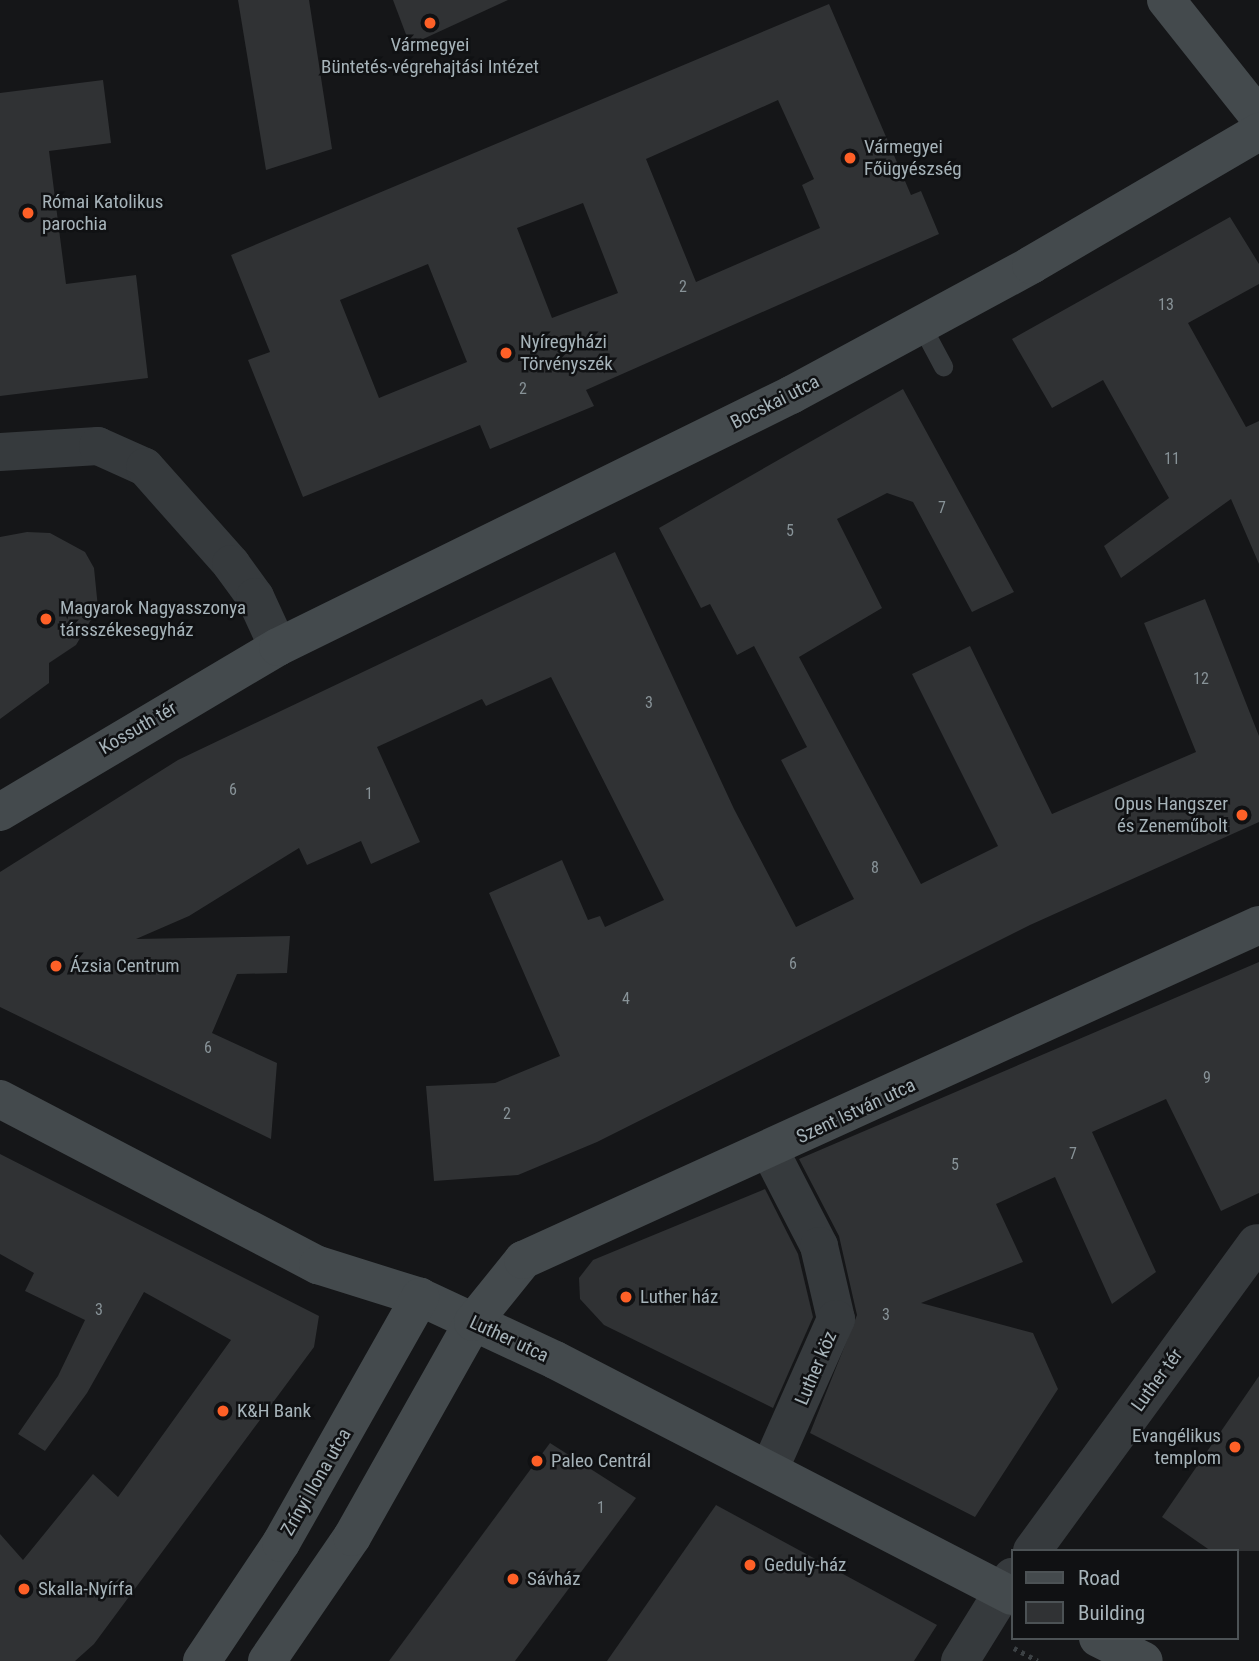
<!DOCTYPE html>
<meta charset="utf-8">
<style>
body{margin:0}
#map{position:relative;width:1259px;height:1661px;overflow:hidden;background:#151618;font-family:"Roboto Condensed",sans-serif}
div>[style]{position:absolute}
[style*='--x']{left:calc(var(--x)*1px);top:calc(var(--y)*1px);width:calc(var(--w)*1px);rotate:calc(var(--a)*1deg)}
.building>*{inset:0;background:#303234}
.path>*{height:4.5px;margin-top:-2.25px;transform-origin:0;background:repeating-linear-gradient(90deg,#3c4144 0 3.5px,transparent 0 8.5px)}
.lane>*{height:19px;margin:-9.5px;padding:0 9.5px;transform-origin:9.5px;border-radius:9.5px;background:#363a3d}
.street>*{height:38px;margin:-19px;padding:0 19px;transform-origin:19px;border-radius:19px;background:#363a3d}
.secondary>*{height:38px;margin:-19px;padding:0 19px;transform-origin:19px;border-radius:19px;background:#444a4d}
.dots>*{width:19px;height:19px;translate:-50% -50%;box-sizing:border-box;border:4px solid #101113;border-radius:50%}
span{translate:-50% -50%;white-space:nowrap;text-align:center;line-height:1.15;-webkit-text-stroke:5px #101113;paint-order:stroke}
.number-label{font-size:16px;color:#889398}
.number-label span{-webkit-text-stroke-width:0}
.poi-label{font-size:19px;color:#a6b3b9}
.left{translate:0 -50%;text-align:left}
.right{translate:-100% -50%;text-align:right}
.street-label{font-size:19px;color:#a6b3b9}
.legend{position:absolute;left:1011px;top:1549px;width:228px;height:91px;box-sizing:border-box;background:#101113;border:2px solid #4c5255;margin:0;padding:9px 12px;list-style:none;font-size:21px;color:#a6b3b9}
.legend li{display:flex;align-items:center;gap:14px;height:35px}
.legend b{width:35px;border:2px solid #4c5255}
</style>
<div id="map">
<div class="building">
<i style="clip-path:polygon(238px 0,309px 0,332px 149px,266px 170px)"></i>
<i style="clip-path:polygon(393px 0,508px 0,410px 45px)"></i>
<i style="clip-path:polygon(evenodd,829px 4px,911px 195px,921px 191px,939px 234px,586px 390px,594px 406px,490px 449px,480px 425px,303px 497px,248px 360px,270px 352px,231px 255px,829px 4px,778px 100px,814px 179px,802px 185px,820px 228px,696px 282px,646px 159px,778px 100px,829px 4px,583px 203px,618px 293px,552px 318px,517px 228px,583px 203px,829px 4px,428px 264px,467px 362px,379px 398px,340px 300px,428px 264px)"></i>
<i style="clip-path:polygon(103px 80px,111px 143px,49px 151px,66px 284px,136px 275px,148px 378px,0 396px,0 93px)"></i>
<i style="clip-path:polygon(1230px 217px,1259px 264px,1259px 284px,1188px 323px,1246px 427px,1259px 421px,1259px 564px,1231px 499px,1121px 578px,1104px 546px,1169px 498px,1103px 380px,1052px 408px,1012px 339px)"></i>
<i style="clip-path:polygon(903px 389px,1014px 592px,972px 612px,913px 502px,887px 493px,837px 519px,882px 608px,799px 657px,921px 884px,998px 846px,912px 674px,970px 646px,1052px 814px,1196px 752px,1144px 623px,1205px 599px,1259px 736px,1259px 822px,1030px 925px,597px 1142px,518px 1175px,434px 1181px,426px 1086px,495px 1083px,560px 1056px,489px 893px,562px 860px,588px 920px,600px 916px,605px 927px,664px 900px,551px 677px,486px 706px,482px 699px,377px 747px,420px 842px,371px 864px,361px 841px,307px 865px,299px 848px,189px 916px,136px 939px,290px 936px,287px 973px,237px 974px,212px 1033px,277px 1063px,271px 1139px,0 1007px,0 872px,178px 760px,615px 552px,734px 809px,796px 927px,854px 899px,781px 760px,807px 747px,754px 646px,737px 655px,710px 604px,701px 608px,659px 528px)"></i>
<i style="clip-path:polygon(27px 532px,50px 533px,85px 552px,94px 568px,98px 608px,76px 645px,49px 663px,49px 683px,0 719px,0 537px)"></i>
<i style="clip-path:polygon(1259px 962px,1259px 1193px,1221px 1211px,1166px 1099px,1092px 1132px,1156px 1272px,1112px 1304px,1055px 1177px,996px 1204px,1023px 1262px,921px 1303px,1033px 1333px,1058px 1389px,975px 1517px,810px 1433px,857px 1315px,839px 1236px,799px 1159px)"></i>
<i style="clip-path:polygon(0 1154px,319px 1316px,314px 1347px,94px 1644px,75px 1661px,0 1661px,0 1534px,23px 1560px,93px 1474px,118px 1497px,231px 1340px,144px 1292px,87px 1393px,45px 1451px,18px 1434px,58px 1376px,85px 1320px,25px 1291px,34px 1273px,0 1254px)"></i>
<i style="clip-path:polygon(765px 1189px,798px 1254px,813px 1317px,773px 1408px,604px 1325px,580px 1299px,579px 1278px,593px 1260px)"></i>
<i style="clip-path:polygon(1259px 1376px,1259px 1551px,1211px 1551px,1162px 1517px)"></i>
<i style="clip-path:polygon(550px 1443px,636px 1498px,515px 1661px,389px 1661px)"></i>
<i style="clip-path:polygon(716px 1505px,937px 1625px,914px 1661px,607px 1661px)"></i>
</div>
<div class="path">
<i style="--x:1014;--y:1648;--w:27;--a:28"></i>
</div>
<div class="lane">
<i style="--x:921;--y:325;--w:47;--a:61.8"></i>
</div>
<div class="street">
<i style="--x:0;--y:452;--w:98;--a:-3.5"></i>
<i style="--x:98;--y:446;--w:51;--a:24.1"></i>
<i style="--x:145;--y:467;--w:130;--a:48.4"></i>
<i style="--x:231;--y:564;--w:41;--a:54"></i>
<i style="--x:255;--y:597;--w:55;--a:65.3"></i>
<i style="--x:770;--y:1151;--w:107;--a:62.7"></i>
<i style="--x:819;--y:1246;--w:75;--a:76.9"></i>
<i style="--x:836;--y:1319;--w:163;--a:113.9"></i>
<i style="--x:1032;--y:1551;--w:381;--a:-53.9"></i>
<i style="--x:960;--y:1661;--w:99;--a:-58.2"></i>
</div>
<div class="secondary">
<i style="--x:1166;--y:0;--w:149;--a:51.5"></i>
<i style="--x:0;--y:812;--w:323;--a:-30.7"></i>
<i style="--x:278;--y:647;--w:572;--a:-26.16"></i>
<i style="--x:791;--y:395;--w:273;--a:-28.4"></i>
<i style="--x:1031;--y:265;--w:264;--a:-30.3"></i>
<i style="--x:0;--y:1099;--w:359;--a:27.6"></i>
<i style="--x:318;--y:1265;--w:107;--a:17.4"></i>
<i style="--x:420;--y:1297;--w:149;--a:25"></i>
<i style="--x:555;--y:1360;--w:514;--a:27.31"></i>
<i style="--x:1098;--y:1638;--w:51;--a:26.6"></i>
<i style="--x:202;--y:1661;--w:142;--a:-56.2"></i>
<i style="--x:281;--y:1543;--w:283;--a:-60.5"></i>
<i style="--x:267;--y:1661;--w:150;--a:-55.6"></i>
<i style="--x:352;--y:1537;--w:247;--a:-60.6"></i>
<i style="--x:473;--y:1322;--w:80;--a:-51.1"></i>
<i style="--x:523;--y:1260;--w:809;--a:-24.47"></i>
</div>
<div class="dots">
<i style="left:430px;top:23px;background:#fe6027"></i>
<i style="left:850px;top:158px;background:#fe6027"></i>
<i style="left:28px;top:213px;background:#fe6027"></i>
<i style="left:506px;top:353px;background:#fe6027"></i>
<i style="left:46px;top:619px;background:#fe6027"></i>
<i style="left:1242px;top:815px;background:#fe6027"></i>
<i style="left:56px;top:966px;background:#fe6027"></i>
<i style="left:626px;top:1297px;background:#fe6027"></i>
<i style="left:223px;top:1411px;background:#fe6027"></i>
<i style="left:1235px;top:1447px;background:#fe6027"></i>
<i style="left:537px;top:1461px;background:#fe6027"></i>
<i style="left:750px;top:1565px;background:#fe6027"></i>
<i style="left:513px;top:1579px;background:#fe6027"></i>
<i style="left:24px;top:1589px;background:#fe6027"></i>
</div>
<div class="number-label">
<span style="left:683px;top:287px">2</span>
<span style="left:1166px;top:305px">13</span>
<span style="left:523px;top:389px">2</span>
<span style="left:1172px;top:459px">11</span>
<span style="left:942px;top:508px">7</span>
<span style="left:790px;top:531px">5</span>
<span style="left:1201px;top:679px">12</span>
<span style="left:649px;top:703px">3</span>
<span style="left:233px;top:790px">6</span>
<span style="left:369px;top:794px">1</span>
<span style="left:875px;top:868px">8</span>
<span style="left:793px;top:964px">6</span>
<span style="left:626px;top:999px">4</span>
<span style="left:208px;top:1048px">6</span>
<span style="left:1207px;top:1078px">9</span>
<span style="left:507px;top:1114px">2</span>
<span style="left:1073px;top:1154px">7</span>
<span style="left:955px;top:1165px">5</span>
<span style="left:99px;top:1310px">3</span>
<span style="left:886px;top:1315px">3</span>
<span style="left:601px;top:1508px">1</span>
</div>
<div class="poi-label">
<span style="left:430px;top:56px">Vármegyei<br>Büntetés-végrehajtási Intézet</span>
<span class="left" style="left:864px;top:158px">Vármegyei<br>Főügyészség</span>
<span class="left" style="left:42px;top:213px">Római Katolikus<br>parochia</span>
<span class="left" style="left:520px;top:353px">Nyíregyházi<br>Törvényszék</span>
<span class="left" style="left:60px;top:619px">Magyarok Nagyasszonya<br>társszékesegyház</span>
<span class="right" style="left:1228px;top:815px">Opus Hangszer<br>és Zeneműbolt</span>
<span class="left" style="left:70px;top:966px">Ázsia Centrum</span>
<span class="left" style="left:640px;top:1297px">Luther ház</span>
<span class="left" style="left:237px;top:1411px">K&amp;H Bank</span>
<span class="right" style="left:1221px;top:1447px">Evangélikus<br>templom</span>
<span class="left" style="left:551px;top:1461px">Paleo Centrál</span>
<span class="left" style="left:764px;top:1565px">Geduly-ház</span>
<span class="left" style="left:527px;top:1579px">Sávház</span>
<span class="left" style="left:38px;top:1589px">Skalla-Nyírfa</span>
</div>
<div class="street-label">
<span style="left:775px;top:402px;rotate:-27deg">Bocskai utca</span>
<span style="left:138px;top:728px;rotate:-30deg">Kossuth tér</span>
<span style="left:856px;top:1111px;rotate:-25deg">Szent István utca</span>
<span style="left:509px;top:1339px;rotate:25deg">Luther utca</span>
<span style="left:816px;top:1368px;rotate:-67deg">Luther köz</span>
<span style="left:1157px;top:1380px;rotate:-54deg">Luther tér</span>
<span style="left:316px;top:1482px;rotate:-60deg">Zrínyi Ilona utca</span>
</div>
<ul class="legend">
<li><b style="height:9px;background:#444a4d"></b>Road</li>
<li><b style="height:19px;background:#303234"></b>Building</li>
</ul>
</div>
